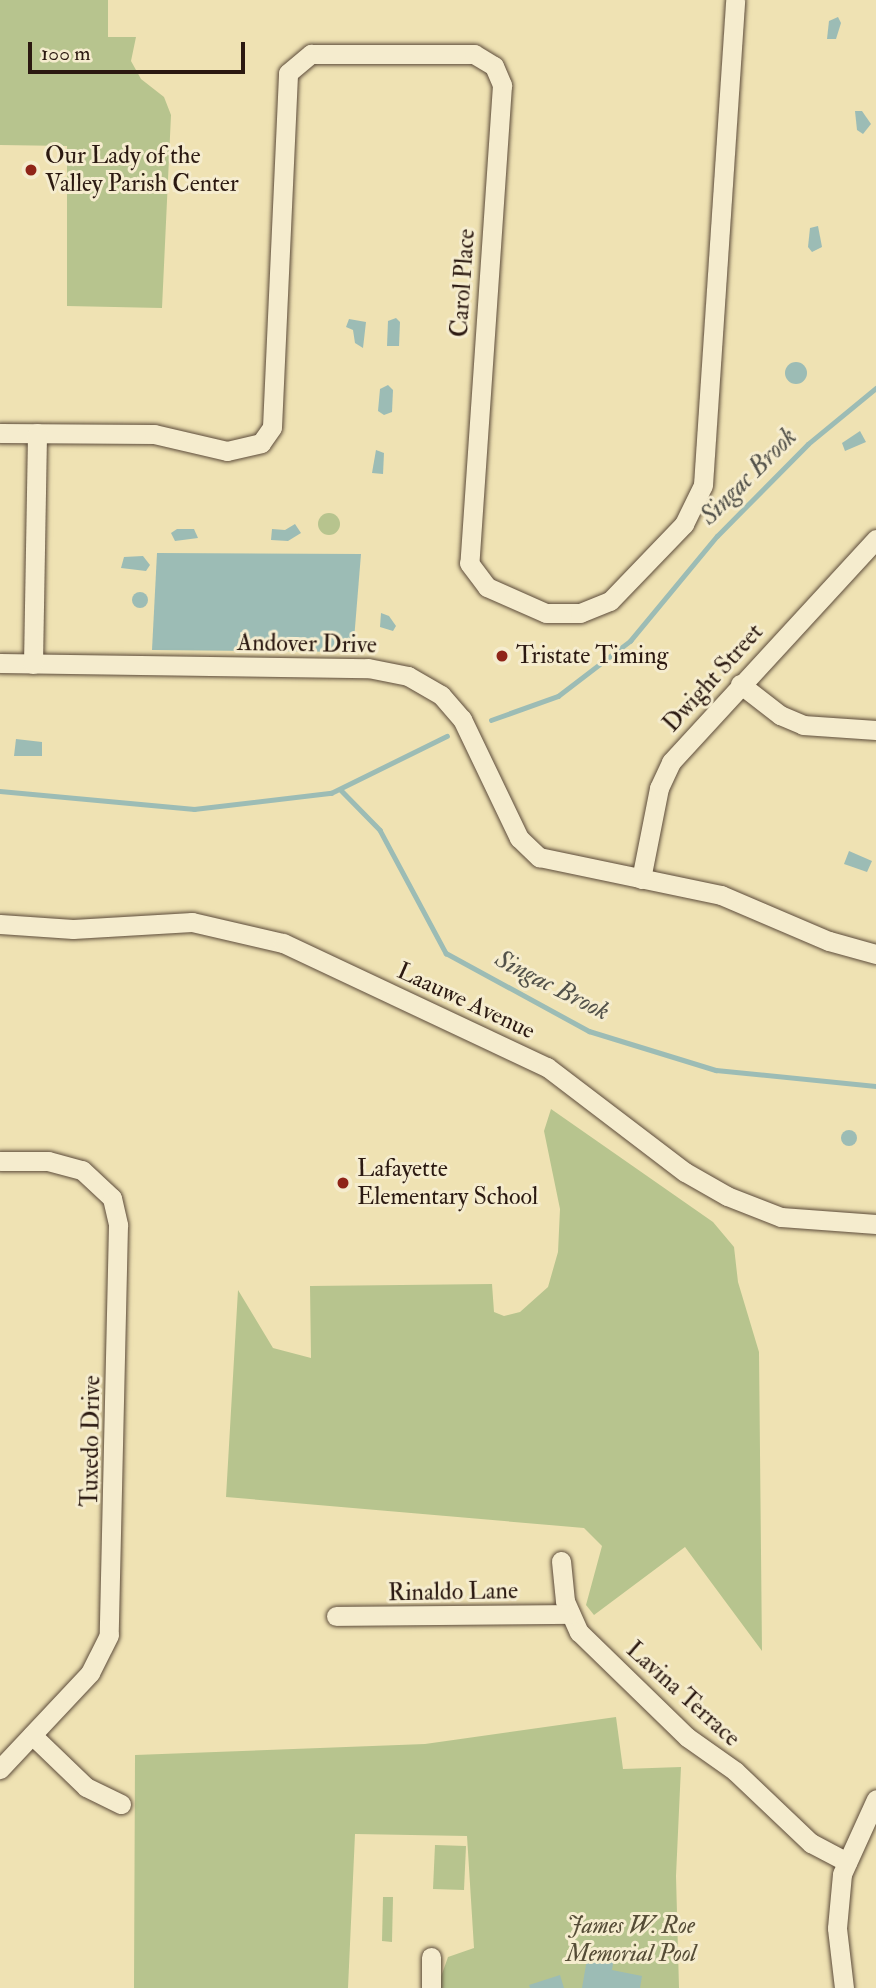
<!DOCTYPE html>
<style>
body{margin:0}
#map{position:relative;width:876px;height:1988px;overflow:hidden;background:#efe2b3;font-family:"IM FELL Double Pica",serif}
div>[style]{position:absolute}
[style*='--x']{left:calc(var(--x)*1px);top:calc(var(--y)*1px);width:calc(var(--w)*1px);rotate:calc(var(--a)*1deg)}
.green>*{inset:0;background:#b7c48e}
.round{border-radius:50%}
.water>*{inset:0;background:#9cbcb5}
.stream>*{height:4.5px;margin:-2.25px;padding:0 2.25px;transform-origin:2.25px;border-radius:2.25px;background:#9cbcb5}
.roads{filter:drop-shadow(0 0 2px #5c4b3a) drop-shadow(0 0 2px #5c4b3a)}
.minor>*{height:19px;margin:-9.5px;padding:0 9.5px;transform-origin:9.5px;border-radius:9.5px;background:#f5ecce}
.dots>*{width:19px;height:19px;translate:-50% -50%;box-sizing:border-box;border:4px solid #f5ecce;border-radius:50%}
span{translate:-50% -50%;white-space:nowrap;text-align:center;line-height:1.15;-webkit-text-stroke:6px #f5ecce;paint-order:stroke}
.poi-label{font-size:24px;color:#2b1911}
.left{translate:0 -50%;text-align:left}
.street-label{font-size:24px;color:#2b1911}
.park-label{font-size:24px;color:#554c36;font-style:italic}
.water-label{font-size:26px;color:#53524a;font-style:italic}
.scale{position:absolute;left:28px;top:42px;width:217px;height:32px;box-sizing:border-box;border:4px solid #2b1911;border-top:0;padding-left:9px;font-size:21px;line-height:24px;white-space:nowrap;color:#2b1911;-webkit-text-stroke:5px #f5ecce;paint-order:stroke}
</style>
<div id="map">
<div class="green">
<i style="clip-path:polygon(0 0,108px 0,108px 37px,136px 37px,131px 61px,141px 79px,164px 97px,171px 115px,162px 308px,67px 306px,67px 146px,0 145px)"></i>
<i class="round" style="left:318px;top:513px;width:22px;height:22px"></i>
<i style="clip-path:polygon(551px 1109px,713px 1222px,734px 1247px,738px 1282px,759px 1352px,762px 1651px,685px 1547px,594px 1615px,586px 1605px,602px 1546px,584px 1528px,226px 1497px,238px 1290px,273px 1348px,311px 1358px,310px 1286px,492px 1284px,494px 1312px,504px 1316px,520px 1312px,548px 1287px,558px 1252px,560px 1209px,544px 1131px)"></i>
<i style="clip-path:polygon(616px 1717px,623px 1769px,681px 1767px,676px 1876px,679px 1988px,437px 1988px,448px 1957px,474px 1948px,467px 1836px,355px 1834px,348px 1988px,134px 1988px,135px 1755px,425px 1744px)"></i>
<i style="clip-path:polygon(435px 1845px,466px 1846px,464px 1890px,433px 1889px)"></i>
<i style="clip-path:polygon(383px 1897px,393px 1897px,392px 1942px,382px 1941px)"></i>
</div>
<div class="water">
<i style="clip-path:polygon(838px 17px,841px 23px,836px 39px,827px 39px,829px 21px)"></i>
<i style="clip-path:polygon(855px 111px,862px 111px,871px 124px,863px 134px,857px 130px)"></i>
<i style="clip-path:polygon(818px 226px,822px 247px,812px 252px,808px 247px,810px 228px)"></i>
<i style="clip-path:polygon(396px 318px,400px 322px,399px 346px,387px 346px,388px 321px)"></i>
<i style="clip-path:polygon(349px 319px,366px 322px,363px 348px,355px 343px,353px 330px,346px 327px)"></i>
<i class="round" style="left:785px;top:362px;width:22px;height:22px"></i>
<i style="clip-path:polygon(388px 385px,393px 390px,392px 412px,384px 415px,378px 411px,380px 389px)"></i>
<i style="clip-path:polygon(860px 431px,866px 442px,845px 451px,842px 443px)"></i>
<i style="clip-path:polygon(376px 450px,384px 453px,383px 474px,372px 473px)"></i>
<i style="clip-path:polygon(295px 524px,301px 533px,288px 541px,271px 540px,272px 529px,285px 530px)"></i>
<i style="clip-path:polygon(177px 529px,194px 529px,198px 538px,175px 541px,171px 533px)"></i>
<i style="clip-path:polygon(157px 553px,361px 554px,353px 652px,152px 650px)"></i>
<i style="clip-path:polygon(143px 556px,150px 565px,146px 571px,121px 568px,124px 557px)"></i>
<i class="round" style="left:132px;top:592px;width:16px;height:16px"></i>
<i style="clip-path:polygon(381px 613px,389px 616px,396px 626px,393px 631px,380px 627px)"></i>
<i style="clip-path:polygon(16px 739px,42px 742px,42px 756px,14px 756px)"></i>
<i style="clip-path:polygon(849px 851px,872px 861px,867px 872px,844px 864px)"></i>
<i class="round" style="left:841px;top:1130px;width:16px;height:16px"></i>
<i style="clip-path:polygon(588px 1953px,614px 1958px,612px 1970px,642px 1976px,640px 1988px,582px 1988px)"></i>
<i style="clip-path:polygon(560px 1975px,564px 1988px,530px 1988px,529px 1985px)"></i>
</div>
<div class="stream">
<i style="--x:491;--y:720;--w:71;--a:-19.7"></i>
<i style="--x:558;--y:696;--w:91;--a:-37.4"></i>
<i style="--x:630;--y:641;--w:136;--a:-50.4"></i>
<i style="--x:717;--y:536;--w:129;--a:-45.3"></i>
<i style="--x:808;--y:444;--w:88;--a:-39.5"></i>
<i style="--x:341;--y:790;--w:56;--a:45.7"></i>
<i style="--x:380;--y:830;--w:140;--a:61.8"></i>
<i style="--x:446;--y:953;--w:163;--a:28.6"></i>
<i style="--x:589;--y:1031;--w:133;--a:17.1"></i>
<i style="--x:716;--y:1070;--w:161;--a:5.7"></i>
<i style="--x:0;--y:791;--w:195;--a:5.3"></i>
<i style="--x:194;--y:809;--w:138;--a:-6.7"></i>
<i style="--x:331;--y:793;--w:129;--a:-26.2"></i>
</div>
<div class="roads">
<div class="minor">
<i style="--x:0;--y:433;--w:154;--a:0.4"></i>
<i style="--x:154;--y:434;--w:75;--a:13.1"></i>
<i style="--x:227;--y:451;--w:35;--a:-13"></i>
<i style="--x:261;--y:443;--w:19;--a:-55"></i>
<i style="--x:272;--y:427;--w:354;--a:-87.4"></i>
<i style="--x:288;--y:73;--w:30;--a:-40"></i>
<i style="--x:311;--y:54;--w:163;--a:0"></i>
<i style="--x:474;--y:54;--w:23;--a:31"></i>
<i style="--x:494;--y:66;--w:21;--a:67"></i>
<i style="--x:502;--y:85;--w:479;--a:93.9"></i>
<i style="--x:469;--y:563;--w:30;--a:53"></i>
<i style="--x:487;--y:587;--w:64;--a:23.8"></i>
<i style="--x:546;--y:613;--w:34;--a:0"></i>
<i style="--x:580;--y:613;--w:32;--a:-22"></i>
<i style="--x:610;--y:601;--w:107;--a:-46.1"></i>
<i style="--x:684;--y:524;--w:43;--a:-64"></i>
<i style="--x:703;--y:485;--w:486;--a:-86.2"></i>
<i style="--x:0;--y:663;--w:368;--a:0.8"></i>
<i style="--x:368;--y:668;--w:41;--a:11.3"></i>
<i style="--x:408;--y:676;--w:38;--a:30"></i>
<i style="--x:441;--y:695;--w:32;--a:49"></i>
<i style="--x:462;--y:719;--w:132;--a:64.4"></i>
<i style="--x:519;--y:838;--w:28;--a:44"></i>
<i style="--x:539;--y:857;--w:186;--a:11.8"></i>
<i style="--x:721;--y:895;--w:117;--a:23.1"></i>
<i style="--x:829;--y:941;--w:49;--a:15.5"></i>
<i style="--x:33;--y:664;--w:231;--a:-89"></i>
<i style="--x:740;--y:684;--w:51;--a:37.8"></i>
<i style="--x:780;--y:715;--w:25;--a:23"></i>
<i style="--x:803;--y:725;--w:73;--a:3.9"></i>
<i style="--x:641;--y:879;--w:93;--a:-78.8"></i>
<i style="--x:659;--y:788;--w:29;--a:-65"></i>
<i style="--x:671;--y:762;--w:303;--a:-47.4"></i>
<i style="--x:0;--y:924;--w:73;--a:3.9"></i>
<i style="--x:73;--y:929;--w:119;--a:-3.4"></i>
<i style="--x:192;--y:922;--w:93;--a:13"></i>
<i style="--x:283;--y:943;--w:292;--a:25.2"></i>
<i style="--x:547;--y:1067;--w:173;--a:37.3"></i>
<i style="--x:685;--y:1172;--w:48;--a:29.7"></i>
<i style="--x:727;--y:1196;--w:58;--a:21.3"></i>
<i style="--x:781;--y:1217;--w:95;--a:4.2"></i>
<i style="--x:0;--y:1161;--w:48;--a:0"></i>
<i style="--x:48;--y:1161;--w:35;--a:15"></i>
<i style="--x:82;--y:1170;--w:41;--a:43"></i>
<i style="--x:112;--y:1198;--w:28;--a:77"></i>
<i style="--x:118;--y:1225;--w:410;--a:91.3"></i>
<i style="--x:109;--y:1635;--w:42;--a:116.6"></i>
<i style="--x:90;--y:1673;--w:132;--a:133.2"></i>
<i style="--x:561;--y:1561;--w:40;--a:84.3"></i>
<i style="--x:565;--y:1601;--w:34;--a:66"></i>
<i style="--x:579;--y:1632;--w:151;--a:44.2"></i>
<i style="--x:687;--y:1737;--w:59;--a:35.3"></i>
<i style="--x:735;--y:1771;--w:105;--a:43.5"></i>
<i style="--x:811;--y:1843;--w:41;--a:27.8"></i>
<i style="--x:336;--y:1616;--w:234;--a:-0.5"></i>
<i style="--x:32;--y:1735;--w:75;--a:43.9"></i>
<i style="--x:86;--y:1787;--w:39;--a:26"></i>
<i style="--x:431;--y:1957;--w:31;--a:90"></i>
<i style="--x:844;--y:1988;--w:60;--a:-96.7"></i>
<i style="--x:837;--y:1928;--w:54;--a:-84.7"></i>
<i style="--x:842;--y:1874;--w:82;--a:-65.6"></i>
</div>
</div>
<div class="dots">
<i style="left:31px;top:170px;background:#8f2418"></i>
<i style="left:502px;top:656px;background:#8f2418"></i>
<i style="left:343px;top:1183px;background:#8f2418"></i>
</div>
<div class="poi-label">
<span class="left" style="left:45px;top:170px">Our Lady of the<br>Valley Parish Center</span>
<span class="left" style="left:516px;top:656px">Tristate Timing</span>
<span class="left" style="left:357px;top:1183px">Lafayette<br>Elementary School</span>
</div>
<div class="street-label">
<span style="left:463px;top:283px;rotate:-86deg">Carol Place</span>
<span style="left:307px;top:644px;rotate:1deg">Andover Drive</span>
<span style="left:713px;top:678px;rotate:-48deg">Dwight Street</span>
<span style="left:466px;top:1001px;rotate:25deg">Laauwe Avenue</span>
<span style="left:91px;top:1441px;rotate:-89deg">Tuxedo Drive</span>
<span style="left:453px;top:1592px;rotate:-1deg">Rinaldo Lane</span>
<span style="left:683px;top:1694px;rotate:42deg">Lavina Terrace</span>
</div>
<div class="park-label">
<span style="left:631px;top:1940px">James W. Roe<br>Memorial Pool</span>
</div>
<div class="water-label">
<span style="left:749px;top:477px;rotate:-45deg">Singac Brook</span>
<span style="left:552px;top:986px;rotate:27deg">Singac Brook</span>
</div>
<div class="scale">100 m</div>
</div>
